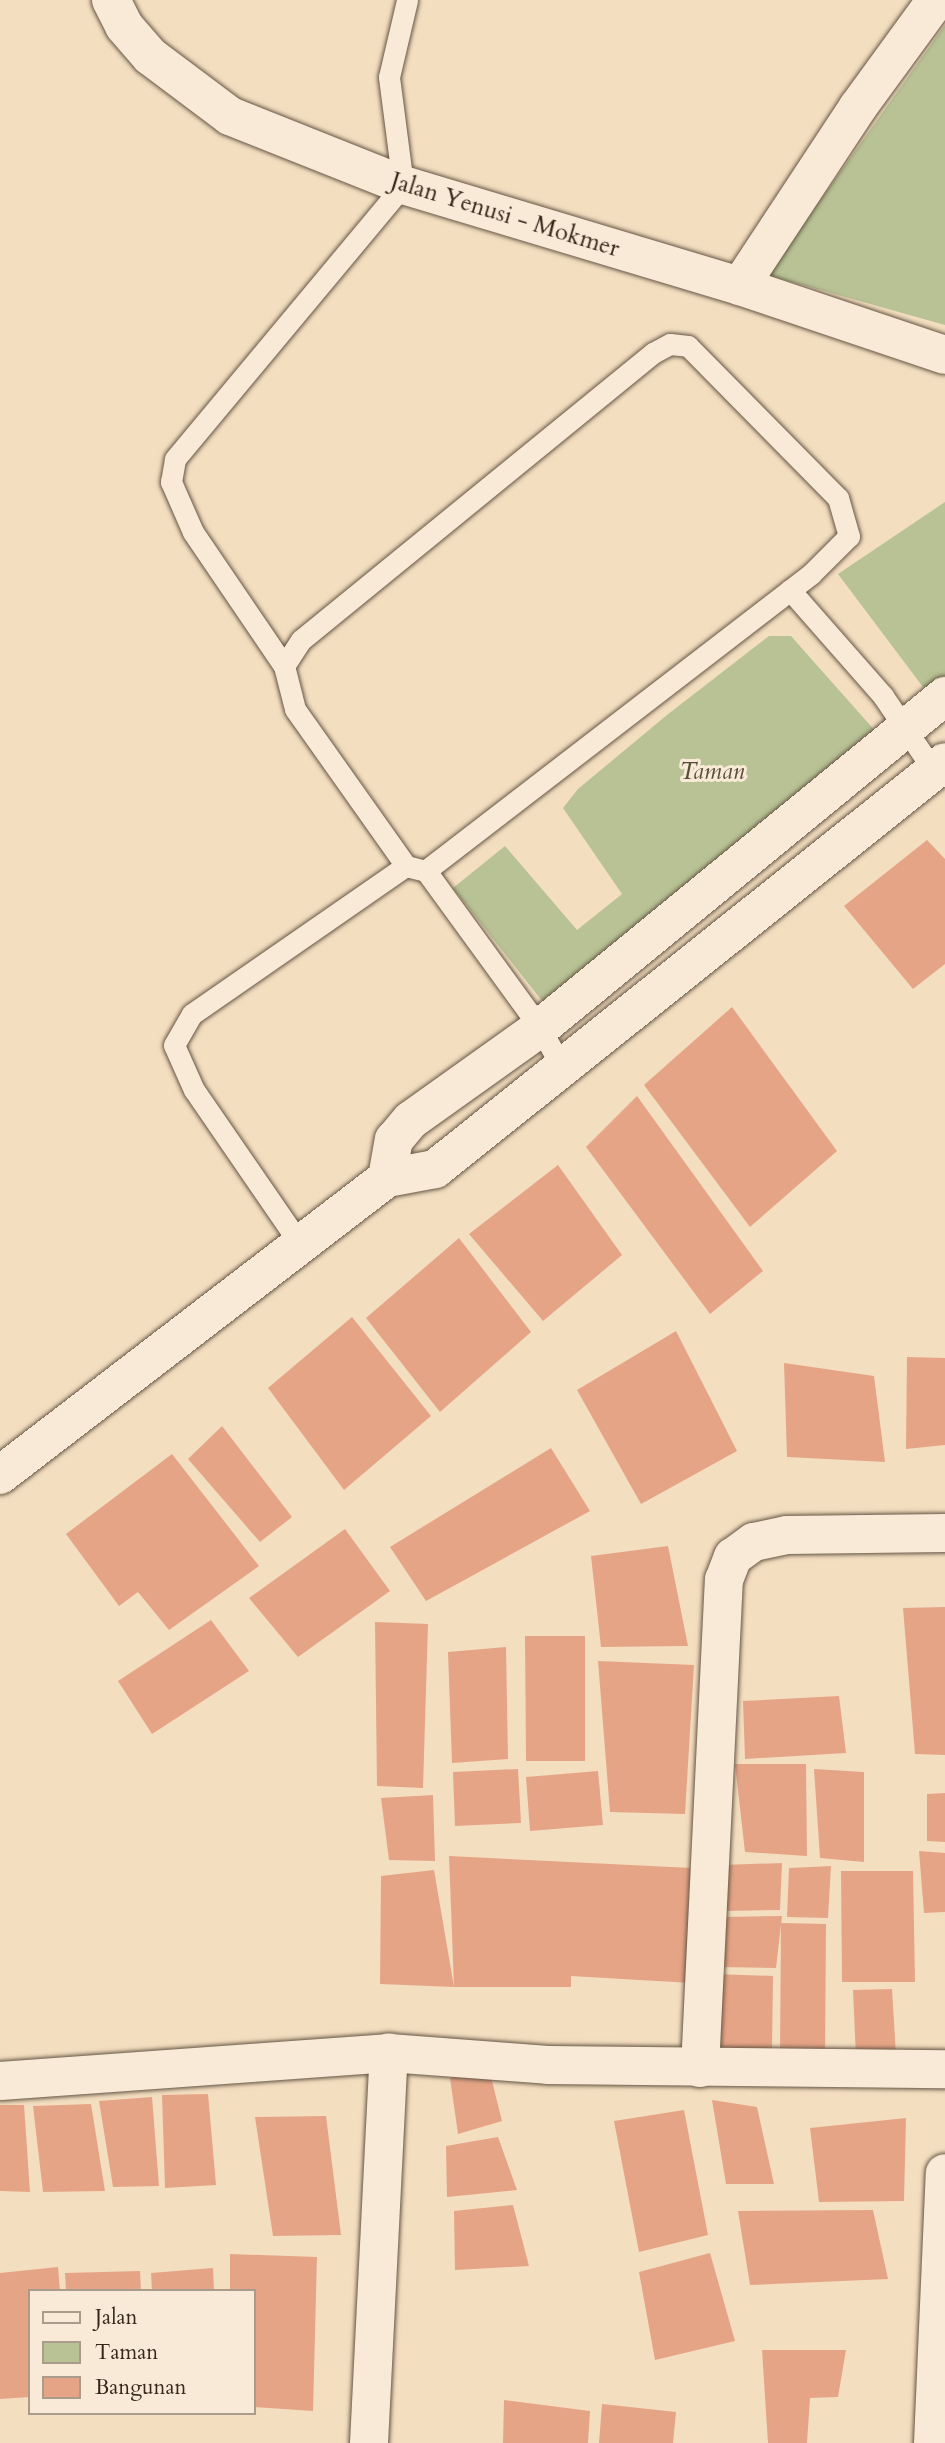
<!DOCTYPE html>
<style>
body{margin:0}
#map{position:relative;width:945px;height:2443px;overflow:hidden;background:#f4dec0;font-family:Cardo,serif}
div>[style]{position:absolute}
[style*='--x']{left:calc(var(--x)*1px);top:calc(var(--y)*1px);width:calc(var(--w)*1px);rotate:calc(var(--a)*1deg)}
.green>*{inset:0;background:#b8c295}
.building>*{inset:0;background:#e6a486}
.roads{filter:drop-shadow(0 0 2px #655644) drop-shadow(0 0 2px #655644)}
.lane>*{height:21px;margin:-10.5px;padding:0 10.5px;transform-origin:10.5px;border-radius:10.5px;background:#f8ead6}
.street>*{height:38px;margin:-19px;padding:0 19px;transform-origin:19px;border-radius:19px;background:#f8ead6}
.secondary>*{height:38px;margin:-19px;padding:0 19px;transform-origin:19px;border-radius:19px;background:#f8ead6}
span{translate:-50% -50%;white-space:nowrap;text-align:center;line-height:1.15;-webkit-text-stroke:6px #f8ead6;paint-order:stroke}
.street-label{font-size:24px;color:#35281b}
.park-label{font-size:24px;color:#564e3a;font-style:italic}
.legend{position:absolute;left:28px;top:2289px;width:228px;height:126px;box-sizing:border-box;background:#f8ead6;border:2px solid #aa9c8b;margin:0;padding:9px 12px;list-style:none;font-size:21px;color:#35281b}
.legend li{display:flex;align-items:center;gap:14px;height:35px}
.legend b{width:35px;border:2px solid #aa9c8b}
</style>
<div id="map">
<div class="green">
<i style="clip-path:polygon(945px 25px,945px 325px,767px 275px)"></i>
<i style="clip-path:polygon(945px 502px,945px 684px,929px 695px,838px 574px)"></i>
<i style="clip-path:polygon(769px 636px,791px 636px,877px 733px,543px 1002px,453px 888px,505px 846px,577px 930px,622px 894px,563px 808px,578px 789px,667px 715px)"></i>
</div>
<div class="building">
<i style="clip-path:polygon(927px 840px,945px 859px,945px 964px,913px 989px,844px 906px)"></i>
<i style="clip-path:polygon(732px 1007px,837px 1151px,750px 1227px,644px 1085px)"></i>
<i style="clip-path:polygon(637px 1096px,763px 1271px,710px 1314px,586px 1147px)"></i>
<i style="clip-path:polygon(558px 1165px,622px 1255px,543px 1321px,469px 1234px)"></i>
<i style="clip-path:polygon(459px 1238px,531px 1332px,440px 1412px,366px 1318px)"></i>
<i style="clip-path:polygon(352px 1317px,431px 1416px,344px 1490px,268px 1388px)"></i>
<i style="clip-path:polygon(676px 1331px,737px 1451px,641px 1504px,577px 1390px)"></i>
<i style="clip-path:polygon(907px 1357px,945px 1358px,945px 1445px,906px 1449px)"></i>
<i style="clip-path:polygon(784px 1363px,874px 1376px,885px 1462px,787px 1457px)"></i>
<i style="clip-path:polygon(222px 1426px,292px 1517px,260px 1542px,188px 1459px)"></i>
<i style="clip-path:polygon(551px 1448px,590px 1511px,426px 1601px,390px 1547px)"></i>
<i style="clip-path:polygon(172px 1454px,259px 1566px,169px 1630px,138px 1592px,119px 1606px,66px 1534px)"></i>
<i style="clip-path:polygon(345px 1529px,390px 1591px,298px 1657px,249px 1598px)"></i>
<i style="clip-path:polygon(668px 1546px,688px 1646px,601px 1647px,591px 1556px)"></i>
<i style="clip-path:polygon(945px 1607px,945px 1755px,915px 1754px,903px 1608px)"></i>
<i style="clip-path:polygon(211px 1620px,249px 1671px,152px 1734px,118px 1681px)"></i>
<i style="clip-path:polygon(375px 1622px,428px 1624px,423px 1788px,377px 1786px)"></i>
<i style="clip-path:polygon(525px 1636px,585px 1636px,585px 1761px,526px 1761px)"></i>
<i style="clip-path:polygon(506px 1647px,508px 1759px,452px 1763px,448px 1652px)"></i>
<i style="clip-path:polygon(598px 1661px,694px 1665px,685px 1814px,610px 1812px)"></i>
<i style="clip-path:polygon(839px 1696px,846px 1753px,745px 1759px,743px 1701px)"></i>
<i style="clip-path:polygon(735px 1764px,806px 1764px,807px 1856px,745px 1852px)"></i>
<i style="clip-path:polygon(518px 1769px,521px 1823px,455px 1826px,453px 1772px)"></i>
<i style="clip-path:polygon(814px 1769px,864px 1772px,864px 1862px,820px 1858px)"></i>
<i style="clip-path:polygon(598px 1771px,603px 1825px,530px 1831px,526px 1777px)"></i>
<i style="clip-path:polygon(945px 1793px,945px 1842px,927px 1841px,927px 1794px)"></i>
<i style="clip-path:polygon(433px 1795px,435px 1861px,389px 1860px,381px 1798px)"></i>
<i style="clip-path:polygon(919px 1851px,945px 1853px,945px 1912px,924px 1913px)"></i>
<i style="clip-path:polygon(449px 1856px,692px 1868px,691px 1983px,571px 1976px,571px 1987px,454px 1987px,380px 1984px,381px 1876px,434px 1870px,454px 1987px)"></i>
<i style="clip-path:polygon(782px 1863px,780px 1910px,725px 1911px,722px 1865px)"></i>
<i style="clip-path:polygon(831px 1866px,828px 1918px,787px 1917px,789px 1868px)"></i>
<i style="clip-path:polygon(841px 1871px,913px 1871px,915px 1982px,842px 1982px)"></i>
<i style="clip-path:polygon(782px 1916px,776px 1968px,718px 1967px,721px 1917px)"></i>
<i style="clip-path:polygon(781px 1923px,826px 1924px,825px 2056px,780px 2056px)"></i>
<i style="clip-path:polygon(716px 1974px,773px 1976px,772px 2052px,721px 2052px)"></i>
<i style="clip-path:polygon(892px 1989px,896px 2055px,856px 2057px,853px 1990px)"></i>
<i style="clip-path:polygon(489px 2069px,502px 2121px,458px 2134px,450px 2078px)"></i>
<i style="clip-path:polygon(208px 2094px,216px 2185px,165px 2188px,162px 2095px)"></i>
<i style="clip-path:polygon(152px 2097px,159px 2186px,113px 2187px,99px 2101px)"></i>
<i style="clip-path:polygon(712px 2100px,757px 2107px,774px 2184px,726px 2184px)"></i>
<i style="clip-path:polygon(91px 2104px,105px 2191px,43px 2192px,33px 2106px)"></i>
<i style="clip-path:polygon(0 2105px,24px 2105px,30px 2192px,0 2191px)"></i>
<i style="clip-path:polygon(684px 2110px,708px 2235px,639px 2252px,614px 2121px)"></i>
<i style="clip-path:polygon(326px 2116px,341px 2235px,273px 2236px,255px 2117px)"></i>
<i style="clip-path:polygon(906px 2118px,904px 2201px,819px 2202px,810px 2128px)"></i>
<i style="clip-path:polygon(498px 2137px,517px 2190px,447px 2197px,446px 2146px)"></i>
<i style="clip-path:polygon(513px 2205px,529px 2266px,455px 2270px,454px 2211px)"></i>
<i style="clip-path:polygon(873px 2210px,888px 2279px,750px 2285px,738px 2211px)"></i>
<i style="clip-path:polygon(710px 2253px,735px 2341px,655px 2360px,639px 2272px)"></i>
<i style="clip-path:polygon(230px 2254px,317px 2257px,313px 2411px,254px 2407px,254px 2291px,230px 2291px)"></i>
<i style="clip-path:polygon(58px 2267px,60px 2291px,30px 2291px,30px 2397px,0 2399px,0 2273px)"></i>
<i style="clip-path:polygon(213px 2268px,214px 2291px,152px 2291px,151px 2273px)"></i>
<i style="clip-path:polygon(140px 2271px,141px 2291px,66px 2291px,65px 2273px)"></i>
<i style="clip-path:polygon(762px 2350px,846px 2350px,838px 2397px,810px 2398px,807px 2443px,768px 2443px)"></i>
<i style="clip-path:polygon(504px 2400px,590px 2411px,588px 2443px,503px 2443px)"></i>
<i style="clip-path:polygon(602px 2404px,676px 2412px,673px 2443px,599px 2443px)"></i>
</div>
<div class="roads">
<div class="lane">
<i style="--x:790;--y:590;--w:141;--a:48.7"></i>
<i style="--x:883;--y:696;--w:91;--a:55.8"></i>
<i style="--x:284;--y:666;--w:162;--a:-124.2"></i>
<i style="--x:193;--y:532;--w:55;--a:-113.7"></i>
<i style="--x:171;--y:482;--w:23;--a:-80"></i>
<i style="--x:175;--y:459;--w:356;--a:-50.2"></i>
<i style="--x:403;--y:185;--w:109;--a:-97.4"></i>
<i style="--x:389;--y:77;--w:79;--a:-76.8"></i>
<i style="--x:406;--y:866;--w:192;--a:-125.3"></i>
<i style="--x:295;--y:709;--w:44;--a:-104.3"></i>
<i style="--x:284;--y:666;--w:31;--a:-57"></i>
<i style="--x:301;--y:640;--w:454;--a:-39.2"></i>
<i style="--x:653;--y:353;--w:19;--a:-28"></i>
<i style="--x:670;--y:344;--w:18;--a:6"></i>
<i style="--x:688;--y:346;--w:214;--a:45.4"></i>
<i style="--x:838;--y:498;--w:40;--a:74"></i>
<i style="--x:849;--y:536;--w:54;--a:135"></i>
<i style="--x:811;--y:574;--w:486;--a:142.4"></i>
<i style="--x:300;--y:1244;--w:187;--a:-124.5"></i>
<i style="--x:194;--y:1090;--w:49;--a:-114"></i>
<i style="--x:174;--y:1045;--w:36;--a:-60"></i>
<i style="--x:192;--y:1014;--w:260;--a:-34.7"></i>
<i style="--x:406;--y:866;--w:21;--a:14"></i>
<i style="--x:426;--y:871;--w:194;--a:54"></i>
<i style="--x:540;--y:1028;--w:47;--a:60.7"></i>
</div>
<div class="street">
<i style="--x:740;--y:286;--w:214;--a:-56.6"></i>
<i style="--x:858;--y:107;--w:132;--a:-53.9"></i>
<i style="--x:700;--y:2068;--w:489;--a:-87.2"></i>
<i style="--x:724;--y:1580;--w:25;--a:-69"></i>
<i style="--x:733;--y:1557;--w:26;--a:-36"></i>
<i style="--x:754;--y:1542;--w:34;--a:-12"></i>
<i style="--x:787;--y:1535;--w:158;--a:-0.7"></i>
<i style="--x:0;--y:2081;--w:390;--a:-4.1"></i>
<i style="--x:369;--y:2443;--w:391;--a:-87.1"></i>
<i style="--x:389;--y:2053;--w:159;--a:4.3"></i>
<i style="--x:548;--y:2065;--w:397;--a:0.6"></i>
<i style="--x:933;--y:2443;--w:270;--a:-87.5"></i>
</div>
<div class="secondary">
<i style="--x:111;--y:0;--w:29;--a:63"></i>
<i style="--x:124;--y:26;--w:40;--a:49"></i>
<i style="--x:150;--y:56;--w:100;--a:36.9"></i>
<i style="--x:230;--y:116;--w:186;--a:21.7"></i>
<i style="--x:403;--y:185;--w:352;--a:16.7"></i>
<i style="--x:740;--y:286;--w:216;--a:18.6"></i>
<i style="--x:387;--y:1178;--w:39;--a:-80"></i>
<i style="--x:394;--y:1140;--w:26;--a:-50"></i>
<i style="--x:411;--y:1120;--w:158;--a:-35.5"></i>
<i style="--x:540;--y:1028;--w:524;--a:-39.34"></i>
<i style="--x:0;--y:1475;--w:488;--a:-37.5"></i>
<i style="--x:387;--y:1178;--w:49;--a:-10.6"></i>
<i style="--x:435;--y:1169;--w:652;--a:-38.59"></i>
</div>
</div>
<div class="street-label">
<span style="left:505px;top:215px;rotate:17deg">Jalan Yenusi - Mokmer</span>
</div>
<div class="park-label">
<span style="left:712px;top:772px">Taman</span>
</div>
<ul class="legend">
<li><b style="height:9px;background:#f8ead6"></b>Jalan</li>
<li><b style="height:19px;background:#b8c295"></b>Taman</li>
<li><b style="height:19px;background:#e6a486"></b>Bangunan</li>
</ul>
</div>
